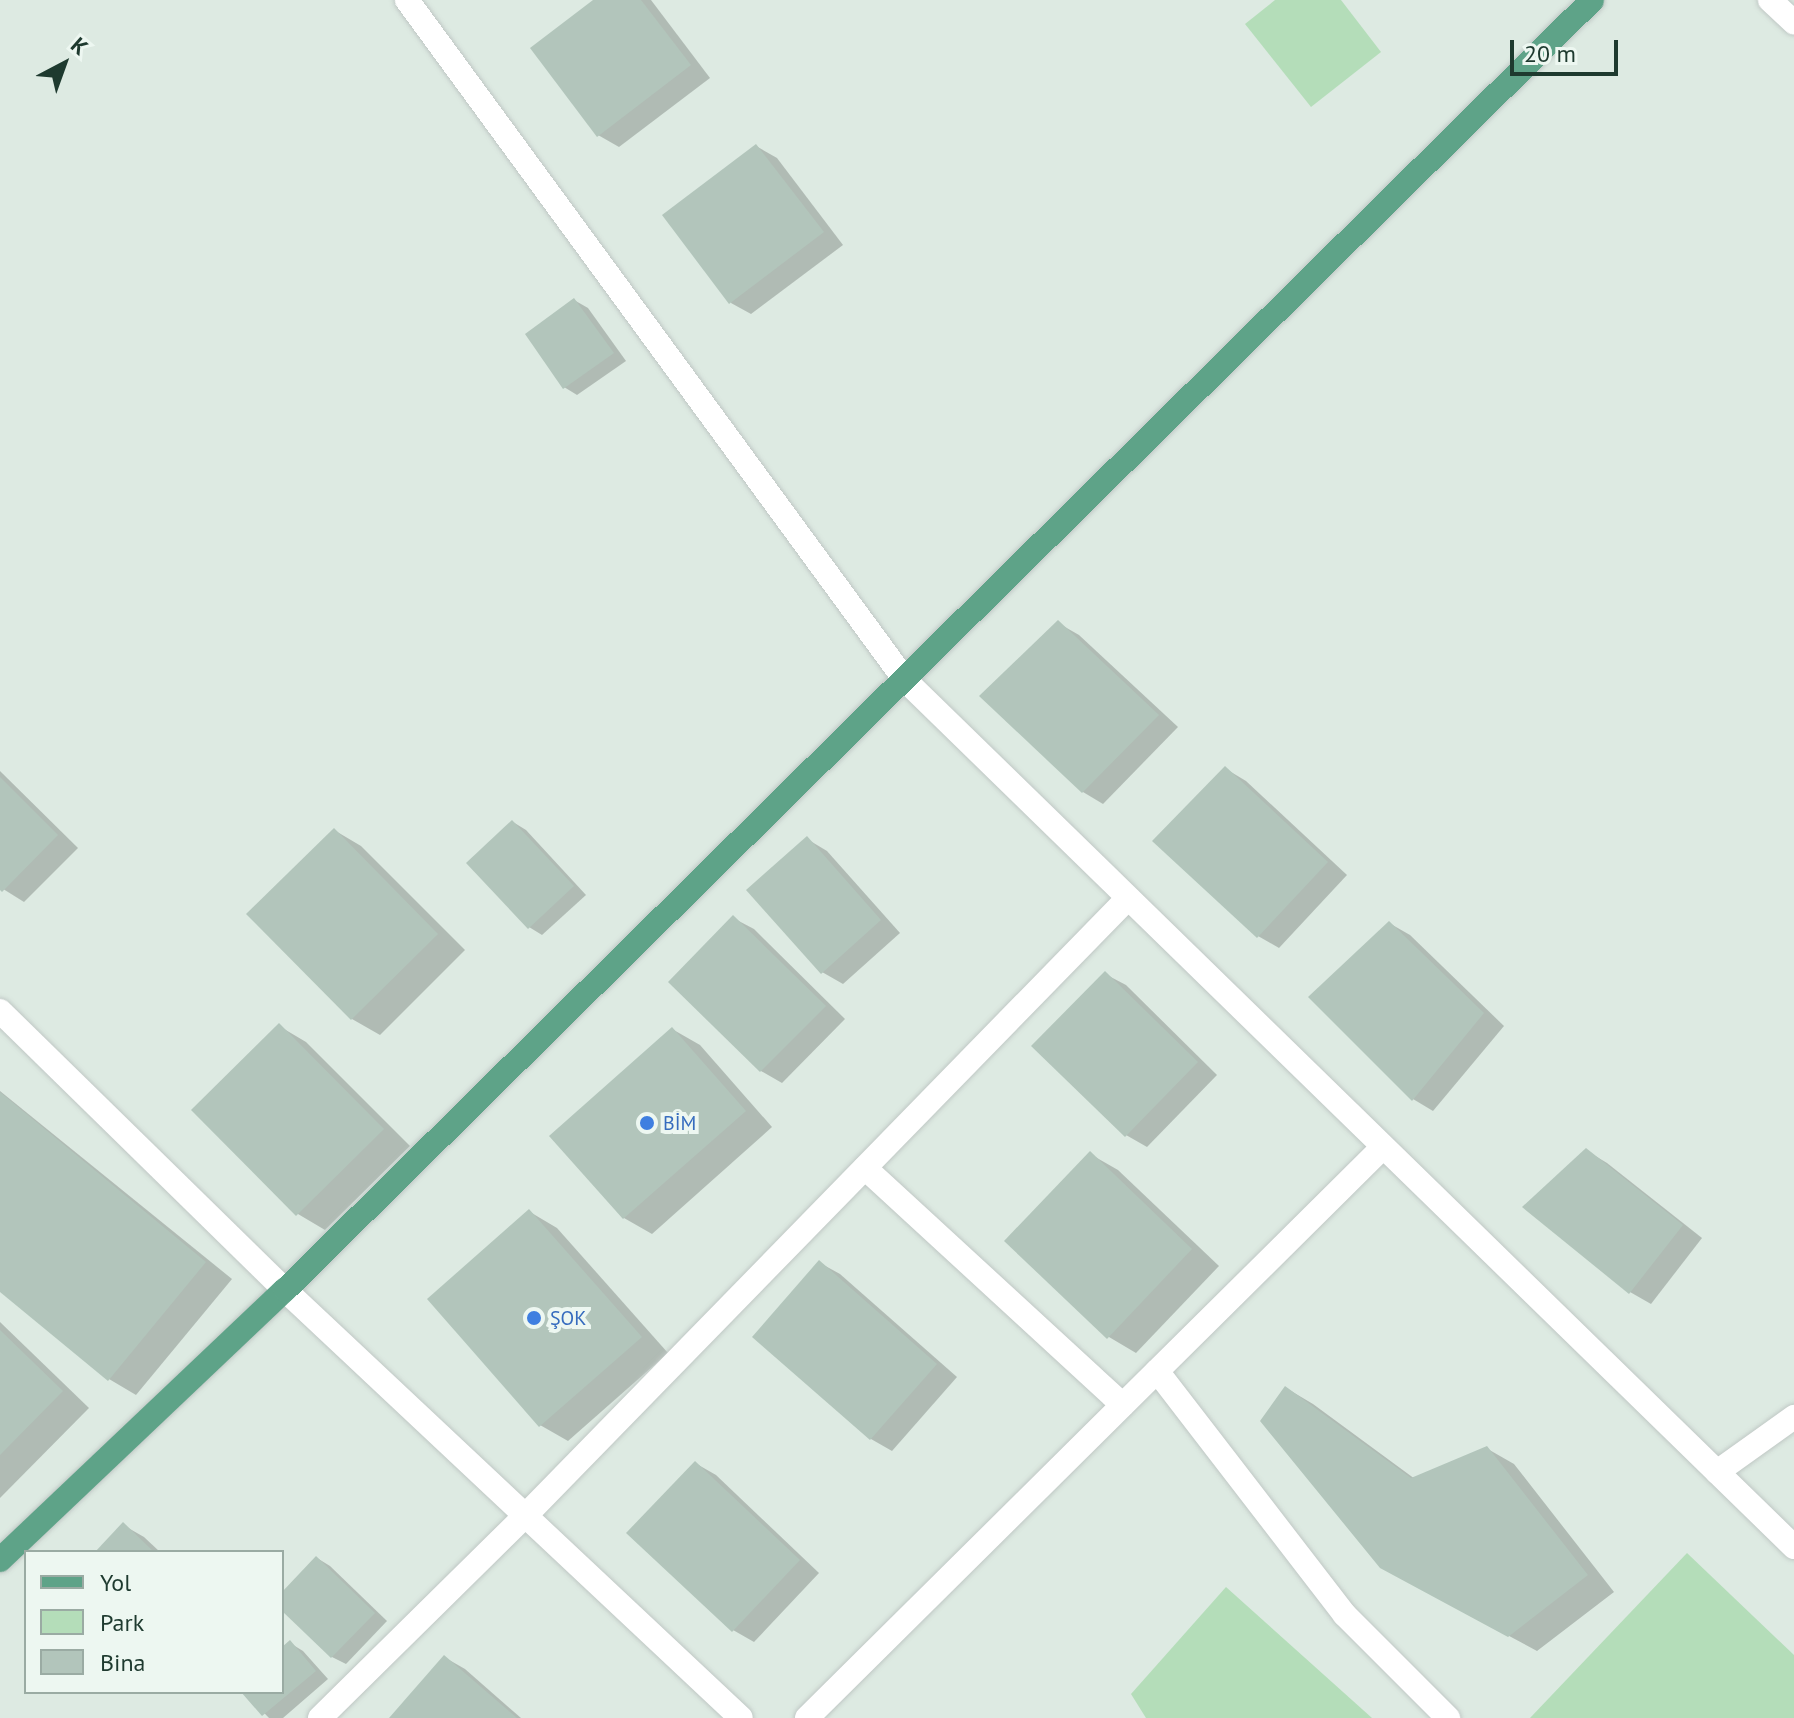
<!DOCTYPE html>
<meta charset="utf-8">
<style>
body{margin:0}
#map{position:relative;width:1794px;height:1718px;overflow:hidden;background:#ddeae2;font-family:"PT Sans",sans-serif}
div>[style]{position:absolute}
[style*='--x']{left:calc(var(--x)*1px);top:calc(var(--y)*1px);width:calc(var(--w)*1px);rotate:calc(var(--a)*1deg)}
.green>*{inset:0;background:#b4ddb9}
.shadow>*{inset:0;background:#0003}
.building>*{inset:0;background:#b2c5bb}
.roads{filter:drop-shadow(0 0 2px #c0c8c5) drop-shadow(0 0 2px #c0c8c5)}
.minor>*{height:24px;margin:-12px;padding:0 12px;transform-origin:12px;border-radius:12px;background:#fff}
.major>*{height:24px;margin:-12px;padding:0 12px;transform-origin:12px;border-radius:12px;background:#5ea388}
.dots>*{width:22px;height:22px;translate:-50% -50%;box-sizing:border-box;border:4px solid #edf7f1;border-radius:50%}
span{translate:-50% -50%;white-space:nowrap;text-align:center;line-height:1.15;-webkit-text-stroke:8px #edf7f1;paint-order:stroke}
.shop-label{font-size:20px;color:#366cbe}
.left{translate:0 -50%;text-align:left}
.legend{position:absolute;left:24px;top:1550px;width:260px;height:144px;box-sizing:border-box;background:#edf7f1;border:2px solid #9aaba3;margin:0;padding:10px 14px;list-style:none;font-size:24px;color:#1e3a2f}
.legend li{display:flex;align-items:center;gap:16px;height:40px}
.legend b{width:40px;border:2px solid #9aaba3}
.north{position:absolute;left:24px;top:24px;width:80px;height:80px;-webkit-text-stroke:6px #edf7f1;paint-order:stroke;rotate:41deg;font-size:22px;font-weight:700;line-height:32px;text-align:center;color:#1e3a2f}
.north::after{content:'';display:block;margin:auto;width:28px;height:36px;background:#1e3a2f;clip-path:polygon(50% 0,100% 100%,50% 72%,0 100%)}
.scale{position:absolute;left:1510px;top:40px;width:108px;height:36px;box-sizing:border-box;border:4px solid #1e3a2f;border-top:0;padding-left:10px;font-size:24px;line-height:28px;white-space:nowrap;color:#1e3a2f;-webkit-text-stroke:6px #edf7f1;paint-order:stroke}
</style>
<div id="map">
<div class="green">
<i style="clip-path:polygon(1275px 0,1341px 0,1381px 52px,1311px 107px,1245px 24px)"></i>
<i style="clip-path:polygon(1687px 1553px,1794px 1655px,1794px 1718px,1530px 1718px)"></i>
<i style="clip-path:polygon(1226px 1587px,1372px 1718px,1146px 1718px,1131px 1694px)"></i>
</div>
<div class="shadow">
<i style="clip-path:polygon(596px 0,651px 0,710px 78px,619px 147px,598px 135px)"></i>
<i style="clip-path:polygon(756px 146px,777px 158px,843px 245px,751px 314px,731px 303px)"></i>
<i style="clip-path:polygon(574px 300px,588px 308px,626px 361px,577px 395px,564px 387px)"></i>
<i style="clip-path:polygon(1058px 623px,1079px 635px,1178px 727px,1103px 804px,1083px 792px)"></i>
<i style="clip-path:polygon(1226px 769px,1246px 781px,1347px 875px,1279px 948px,1258px 936px,1155px 841px)"></i>
<i style="clip-path:polygon(0 771px,78px 848px,24px 902px,0 887px)"></i>
<i style="clip-path:polygon(513px 822px,526px 830px,586px 895px,542px 935px,529px 927px)"></i>
<i style="clip-path:polygon(334px 830px,361px 846px,465px 950px,380px 1035px,352px 1019px,249px 914px)"></i>
<i style="clip-path:polygon(807px 839px,827px 851px,900px 933px,843px 984px,822px 972px)"></i>
<i style="clip-path:polygon(733px 918px,754px 929px,845px 1019px,782px 1083px,761px 1071px,670px 982px)"></i>
<i style="clip-path:polygon(1389px 923px,1410px 935px,1504px 1026px,1433px 1111px,1413px 1099px)"></i>
<i style="clip-path:polygon(1105px 974px,1126px 985px,1217px 1075px,1147px 1147px,1126px 1135px)"></i>
<i style="clip-path:polygon(279px 1026px,306px 1042px,410px 1146px,325px 1230px,298px 1214px)"></i>
<i style="clip-path:polygon(672px 1029px,700px 1045px,772px 1127px,652px 1234px,624px 1218px,552px 1136px)"></i>
<i style="clip-path:polygon(0 1091px,232px 1279px,136px 1395px,109px 1379px,0 1290px)"></i>
<i style="clip-path:polygon(1587px 1151px,1607px 1163px,1702px 1238px,1651px 1304px,1630px 1292px)"></i>
<i style="clip-path:polygon(1090px 1154px,1118px 1170px,1219px 1266px,1136px 1353px,1109px 1337px)"></i>
<i style="clip-path:polygon(530px 1212px,557px 1228px,668px 1353px,568px 1441px,540px 1425px)"></i>
<i style="clip-path:polygon(820px 1263px,840px 1274px,957px 1377px,892px 1451px,871px 1439px,755px 1337px)"></i>
<i style="clip-path:polygon(0 1322px,89px 1408px,0 1498px)"></i>
<i style="clip-path:polygon(1286px 1388px,1313px 1404px,1415px 1479px,1486px 1448px,1514px 1464px,1614px 1592px,1537px 1651px,1410px 1583px)"></i>
<i style="clip-path:polygon(695px 1463px,716px 1475px,819px 1573px,754px 1642px,733px 1630px)"></i>
<i style="clip-path:polygon(123px 1525px,144px 1537px,160px 1552px,97px 1552px)"></i>
<i style="clip-path:polygon(317px 1558px,330px 1566px,387px 1621px,346px 1664px,332px 1657px,282px 1608px,282px 1595px)"></i>
<i style="clip-path:polygon(290px 1643px,303px 1651px,328px 1679px,283px 1718px,269px 1718px,244px 1692px,282px 1692px,282px 1650px)"></i>
<i style="clip-path:polygon(444px 1657px,465px 1669px,521px 1718px,391px 1718px)"></i>
</div>
<div class="building">
<i style="clip-path:polygon(593px 0,641px 0,691px 65px,597px 137px,530px 48px)"></i>
<i style="clip-path:polygon(756px 144px,824px 232px,729px 304px,662px 215px)"></i>
<i style="clip-path:polygon(574px 298px,614px 353px,563px 389px,525px 334px)"></i>
<i style="clip-path:polygon(1058px 620px,1159px 715px,1082px 793px,979px 696px)"></i>
<i style="clip-path:polygon(1225px 766px,1328px 862px,1257px 938px,1152px 841px)"></i>
<i style="clip-path:polygon(0 777px,58px 835px,2px 892px,0 890px)"></i>
<i style="clip-path:polygon(512px 820px,574px 886px,528px 929px,466px 863px)"></i>
<i style="clip-path:polygon(334px 828px,438px 934px,351px 1020px,246px 914px)"></i>
<i style="clip-path:polygon(807px 836px,881px 920px,821px 974px,746px 890px)"></i>
<i style="clip-path:polygon(733px 915px,826px 1006px,760px 1072px,668px 982px)"></i>
<i style="clip-path:polygon(1389px 921px,1484px 1013px,1412px 1101px,1308px 997px)"></i>
<i style="clip-path:polygon(1105px 971px,1198px 1062px,1125px 1137px,1031px 1046px)"></i>
<i style="clip-path:polygon(279px 1023px,384px 1129px,296px 1216px,191px 1110px)"></i>
<i style="clip-path:polygon(672px 1027px,746px 1111px,623px 1219px,549px 1136px)"></i>
<i style="clip-path:polygon(0 1092px,206px 1262px,108px 1381px,0 1292px)"></i>
<i style="clip-path:polygon(1586px 1148px,1683px 1225px,1629px 1294px,1522px 1207px)"></i>
<i style="clip-path:polygon(1090px 1151px,1192px 1249px,1107px 1339px,1004px 1241px)"></i>
<i style="clip-path:polygon(529px 1209px,642px 1337px,539px 1427px,427px 1299px)"></i>
<i style="clip-path:polygon(819px 1260px,937px 1364px,870px 1440px,752px 1337px)"></i>
<i style="clip-path:polygon(0 1330px,63px 1391px,0 1455px)"></i>
<i style="clip-path:polygon(1285px 1386px,1411px 1478px,1487px 1446px,1588px 1575px,1508px 1637px,1380px 1568px,1260px 1421px)"></i>
<i style="clip-path:polygon(695px 1461px,800px 1560px,732px 1632px,626px 1533px)"></i>
<i style="clip-path:polygon(123px 1522px,154px 1552px,95px 1552px)"></i>
<i style="clip-path:polygon(316px 1556px,375px 1613px,331px 1658px,282px 1611px,282px 1592px)"></i>
<i style="clip-path:polygon(290px 1640px,316px 1671px,262px 1716px,241px 1692px,282px 1692px,282px 1647px)"></i>
<i style="clip-path:polygon(444px 1655px,517px 1718px,389px 1718px)"></i>
</div>
<div class="roads">
<div class="minor">
<i style="--x:407;--y:0;--w:843;--a:53.78"></i>
<i style="--x:905;--y:680;--w:1242;--a:44.28"></i>
<i style="--x:1770;--y:0;--w:33;--a:43"></i>
<i style="--x:0;--y:1011;--w:399;--a:44.4"></i>
<i style="--x:285;--y:1290;--w:625;--a:43.19"></i>
<i style="--x:865;--y:1168;--w:350;--a:42.6"></i>
<i style="--x:1157;--y:1371;--w:308;--a:52.4"></i>
<i style="--x:1345;--y:1615;--w:146;--a:45"></i>
<i style="--x:1717;--y:1472;--w:95;--a:-35.5"></i>
<i style="--x:320;--y:1718;--w:288;--a:-44.6"></i>
<i style="--x:525;--y:1516;--w:863;--a:-45.7"></i>
<i style="--x:807;--y:1718;--w:811;--a:-44.75"></i>
</div>
<div class="major">
<i style="--x:0;--y:1560;--w:393;--a:-43.5"></i>
<i style="--x:285;--y:1290;--w:1836;--a:-44.62"></i>
</div>
</div>
<div class="dots">
<i style="left:647px;top:1123px;background:#3f7fe0"></i>
<i style="left:534px;top:1318px;background:#3f7fe0"></i>
</div>
<div class="shop-label">
<span class="left" style="left:663px;top:1123px">BİM</span>
<span class="left" style="left:550px;top:1318px">ŞOK</span>
</div>
<ul class="legend">
<li><b style="height:10px;background:#5ea388"></b>Yol</li>
<li><b style="height:22px;background:#b4ddb9"></b>Park</li>
<li><b style="height:22px;background:#b2c5bb"></b>Bina</li>
</ul>
<div class="north">K</div>
<div class="scale">20 m</div>
</div>
